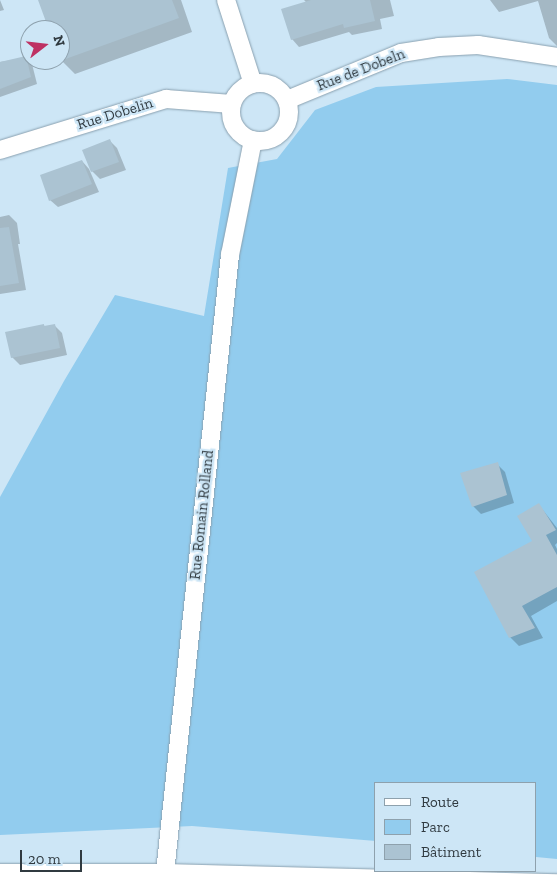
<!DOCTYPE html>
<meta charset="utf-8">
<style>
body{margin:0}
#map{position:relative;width:557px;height:892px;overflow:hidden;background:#cde6f6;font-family:"Zilla Slab",serif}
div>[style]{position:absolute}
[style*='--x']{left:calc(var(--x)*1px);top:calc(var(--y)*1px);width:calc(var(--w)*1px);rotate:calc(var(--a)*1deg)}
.green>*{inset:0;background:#92ccee}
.shadow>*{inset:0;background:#0003}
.building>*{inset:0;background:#abc3d2}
.roads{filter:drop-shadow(0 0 1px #89a0af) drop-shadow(0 0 1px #89a0af)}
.minor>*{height:18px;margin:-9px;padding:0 9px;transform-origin:9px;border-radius:9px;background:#fff}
.minor>.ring{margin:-9px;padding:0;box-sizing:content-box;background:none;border:18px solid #fff;border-radius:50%}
.primary>*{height:28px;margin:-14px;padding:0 14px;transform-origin:14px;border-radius:14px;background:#fff}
span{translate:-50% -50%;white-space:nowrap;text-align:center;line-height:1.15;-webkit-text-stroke:4.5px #cde6f6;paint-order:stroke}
.street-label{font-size:15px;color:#303a40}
.legend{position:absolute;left:374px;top:782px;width:162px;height:90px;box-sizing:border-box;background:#cde6f6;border:1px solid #8ea1ad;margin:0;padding:6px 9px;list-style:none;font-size:15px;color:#303a40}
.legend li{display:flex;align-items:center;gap:10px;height:25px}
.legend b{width:25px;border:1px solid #8ea1ad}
.north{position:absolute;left:20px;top:20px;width:50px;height:50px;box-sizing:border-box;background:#cde6f6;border:1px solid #8ea1ad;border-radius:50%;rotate:74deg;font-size:14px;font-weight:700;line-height:20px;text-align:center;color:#303a40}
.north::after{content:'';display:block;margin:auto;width:18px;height:22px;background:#be3163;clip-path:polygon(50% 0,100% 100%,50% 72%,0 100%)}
.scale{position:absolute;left:20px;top:850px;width:62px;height:22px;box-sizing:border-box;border:2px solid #303a40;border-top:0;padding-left:6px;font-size:15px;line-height:18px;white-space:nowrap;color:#303a40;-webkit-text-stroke:4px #cde6f6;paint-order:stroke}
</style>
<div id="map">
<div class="green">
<i style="clip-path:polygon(507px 79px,557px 85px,557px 859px,536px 857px,536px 783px,376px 783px,376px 841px,192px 826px,0 835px,0 497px,64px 381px,115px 295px,204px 316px,228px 168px,277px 159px,315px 110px,376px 87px)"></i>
</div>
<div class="shadow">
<i style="clip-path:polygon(0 0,4px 10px,0 11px)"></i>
<i style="clip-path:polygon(39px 0,181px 0,192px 32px,75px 74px,61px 60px,60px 30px,50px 30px)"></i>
<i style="clip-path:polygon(304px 0,390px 0,394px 16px,380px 19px,382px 29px,352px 35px,349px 32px,299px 47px,292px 39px,307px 3px)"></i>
<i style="clip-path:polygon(490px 0,557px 0,557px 46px,549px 38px,538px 1px,499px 12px)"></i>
<i style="clip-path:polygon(25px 58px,32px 64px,37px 84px,0 97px,0 62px)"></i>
<i style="clip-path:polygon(109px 140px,117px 148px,126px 170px,100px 179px,92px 171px)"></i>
<i style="clip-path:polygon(82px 161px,89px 169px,99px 192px,58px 207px,50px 200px)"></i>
<i style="clip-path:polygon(9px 215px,17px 223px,20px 244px,18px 244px,26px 290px,0 294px,0 217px)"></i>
<i style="clip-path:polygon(44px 325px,45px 327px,54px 325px,62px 333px,67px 355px,20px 365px,12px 357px)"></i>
<i style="clip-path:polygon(497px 464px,505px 472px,514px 503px,481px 514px,473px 506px)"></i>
<i style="clip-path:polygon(539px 505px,557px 528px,557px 543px,555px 545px,557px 549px,557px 601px,531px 616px,543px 638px,519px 646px,510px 637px,534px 541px)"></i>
</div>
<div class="building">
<i style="clip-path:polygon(38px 0,172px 0,179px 18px,60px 61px,60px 30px,49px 30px)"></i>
<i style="clip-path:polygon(311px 0,370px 0,375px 21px,344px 28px,343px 24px,291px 40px,281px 9px)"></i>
<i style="clip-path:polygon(26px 56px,31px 77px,0 89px,0 62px)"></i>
<i style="clip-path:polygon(110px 139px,119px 162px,91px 172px,82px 150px)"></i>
<i style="clip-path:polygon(82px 160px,92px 184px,49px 201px,40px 175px)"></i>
<i style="clip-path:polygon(9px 227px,19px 283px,0 286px,0 228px)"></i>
<i style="clip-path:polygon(44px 324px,44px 326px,55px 324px,60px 348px,11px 358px,5px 332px)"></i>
<i style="clip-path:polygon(498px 462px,507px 495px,472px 507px,460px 473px)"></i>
<i style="clip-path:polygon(539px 503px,556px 530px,546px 535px,557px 555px,557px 587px,522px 606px,535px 628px,509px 638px,474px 572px,532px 541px,517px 516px)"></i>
</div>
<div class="roads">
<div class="minor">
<i style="--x:226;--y:0;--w:88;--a:72.2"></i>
<i class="ring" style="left:231px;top:83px;width:40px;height:40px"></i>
<i style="--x:287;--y:100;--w:123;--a:-22.4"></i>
<i style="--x:401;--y:53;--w:38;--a:-9"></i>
<i style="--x:439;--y:47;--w:39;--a:-3"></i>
<i style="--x:478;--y:45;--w:80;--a:8.6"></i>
<i style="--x:0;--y:150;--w:174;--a:-17.1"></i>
<i style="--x:166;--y:99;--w:66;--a:4.3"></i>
<i style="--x:163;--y:892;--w:641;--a:-84"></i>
<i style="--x:230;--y:255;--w:117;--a:-78.7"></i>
</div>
<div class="primary">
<i style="--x:0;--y:878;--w:164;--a:0"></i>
<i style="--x:164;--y:878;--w:393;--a:1.5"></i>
</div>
</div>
<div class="street-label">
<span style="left:361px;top:70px;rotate:-21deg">Rue de Dobeln</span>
<span style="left:115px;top:114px;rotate:-17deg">Rue Dobelin</span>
<span style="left:202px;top:515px;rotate:-84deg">Rue Romain Rolland</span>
</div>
<ul class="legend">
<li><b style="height:6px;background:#fff"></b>Route</li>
<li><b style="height:14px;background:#92ccee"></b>Parc</li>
<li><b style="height:14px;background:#abc3d2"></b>Bâtiment</li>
</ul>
<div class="north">N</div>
<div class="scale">20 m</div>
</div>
